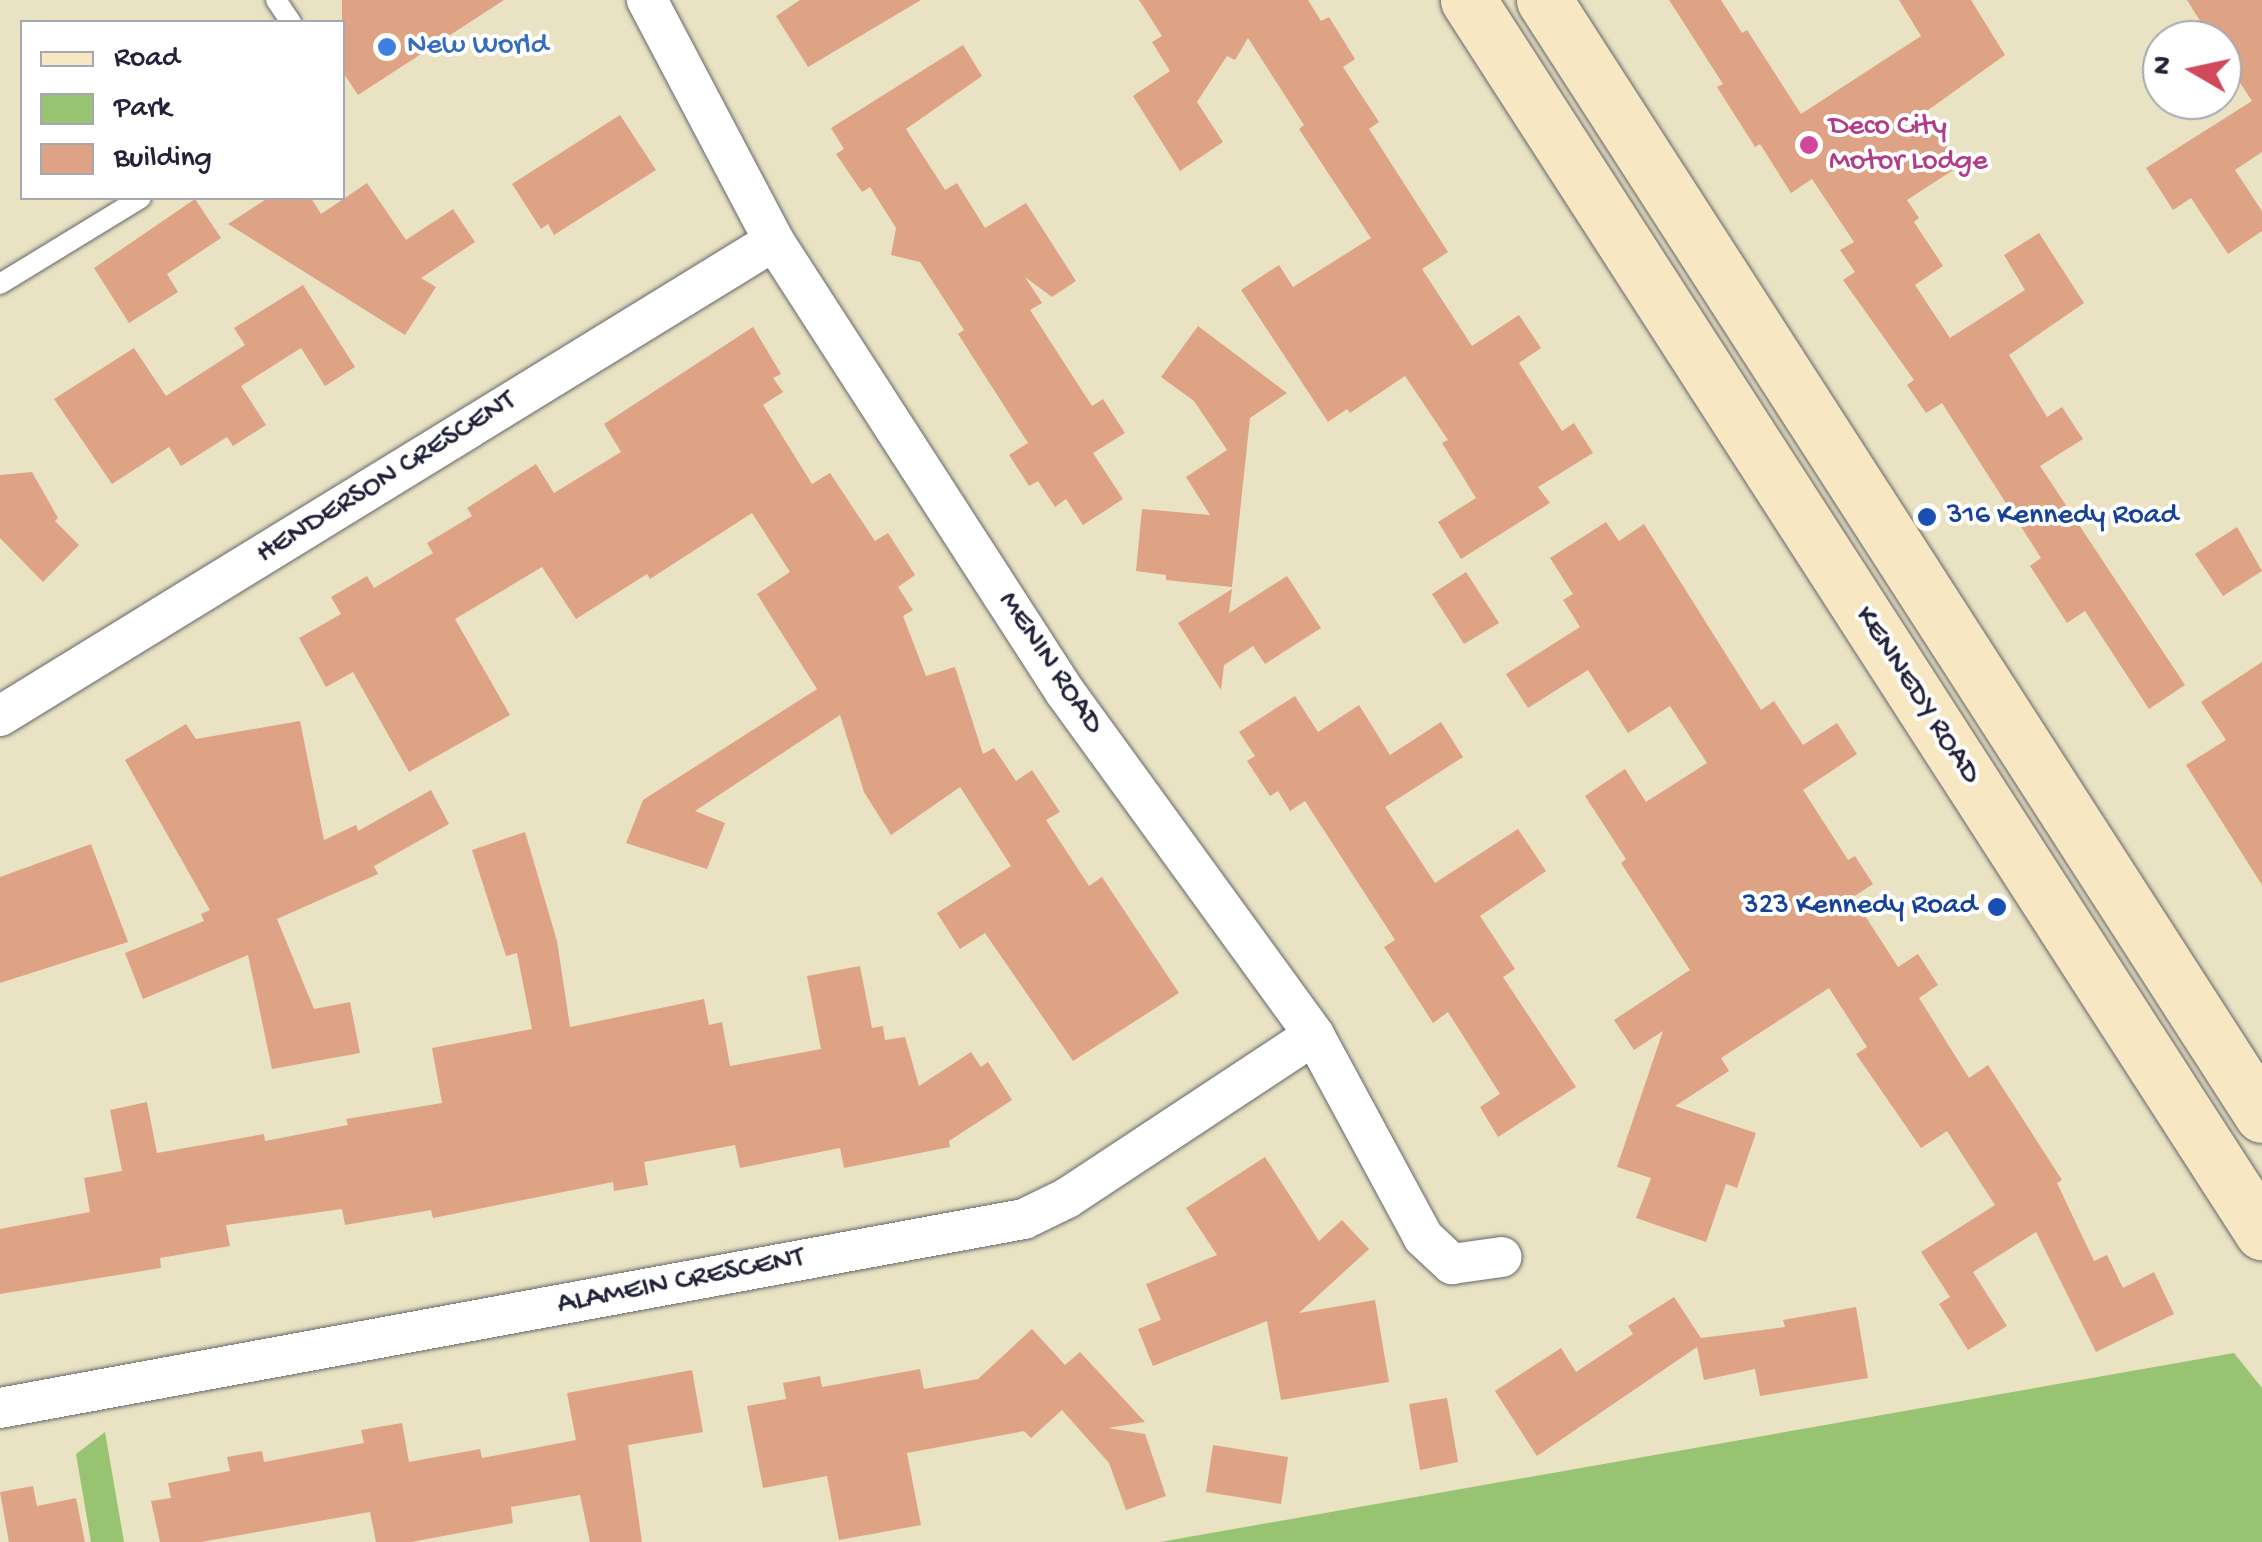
<!DOCTYPE html>
<style>
body{margin:0}
#map{position:relative;width:2262px;height:1542px;overflow:hidden;background:#e9e3c3;font-family:"Gochi Hand",sans-serif}
div>[style]{position:absolute}
[style*='--x']{left:calc(var(--x)*1px);top:calc(var(--y)*1px);width:calc(var(--w)*1px);rotate:calc(var(--a)*1deg)}
.green>*{inset:0;background:#98c371}
.building>*{inset:0;background:#dea384}
.roads{filter:drop-shadow(0 0 2px #68666b) drop-shadow(0 0 2px #68666b)}
.lane>*{height:20px;margin:-10px;padding:0 10px;transform-origin:10px;border-radius:10px;background:#fff}
.street>*{height:40px;margin:-20px;padding:0 20px;transform-origin:20px;border-radius:20px;background:#fff}
.secondary>*{height:55px;margin:-27.5px;padding:0 27.5px;transform-origin:27.5px;border-radius:27.5px;background:#f7e8c3}
.dots>*{width:28px;height:28px;translate:-50% -50%;box-sizing:border-box;border:5px solid #fff;border-radius:50%}
span{translate:-50% -50%;white-space:nowrap;text-align:center;line-height:1.15;-webkit-text-stroke:8px #fff;paint-order:stroke}
.shop-label{font-size:30px;color:#366cbe}
.left{translate:0 -50%;text-align:left}
.hotel-label{font-size:30px;color:#b23c85}
.street-label{font-size:30px;color:#22223b}
.transit-label{font-size:30px;color:#164399}
.right{translate:-100% -50%;text-align:right}
.legend{position:absolute;left:20px;top:20px;width:325px;height:180px;box-sizing:border-box;background:#fff;border:2px solid #a7a7b1;margin:0;padding:12px 18px;list-style:none;font-size:30px;color:#22223b}
.legend li{display:flex;align-items:center;gap:20px;height:50px}
.legend b{width:50px;border:2px solid #a7a7b1}
.north{position:absolute;left:2142px;top:20px;width:100px;height:100px;box-sizing:border-box;background:#fff;border:2px solid #a7a7b1;border-radius:50%;rotate:279deg;font-size:28px;font-weight:700;line-height:40px;text-align:center;color:#22223b}
.north::after{content:'';display:block;margin:auto;width:35px;height:45px;background:#d1495b;clip-path:polygon(50% 0,100% 100%,50% 72%,0 100%)}
</style>
<div id="map">
<div class="green">
<i style="clip-path:polygon(2234px 1353px,2262px 1388px,2262px 1542px,1160px 1542px)"></i>
<i style="clip-path:polygon(105px 1432px,124px 1542px,91px 1542px,76px 1454px)"></i>
</div>
<div class="building">
<i style="clip-path:polygon(342px 0,504px 0,358px 95px,342px 71px)"></i>
<i style="clip-path:polygon(800px 0,921px 0,808px 67px,776px 16px)"></i>
<i style="clip-path:polygon(1139px 0,1308px 0,1321px 21px,1329px 17px,1355px 59px,1343px 67px,1379px 122px,1369px 129px,1448px 252px,1422px 269px,1472px 346px,1519px 315px,1541px 348px,1519px 363px,1562px 431px,1574px 423px,1593px 453px,1538px 487px,1550px 503px,1461px 559px,1438px 522px,1476px 498px,1442px 443px,1448px 440px,1405px 376px,1350px 413px,1347px 409px,1328px 422px,1241px 290px,1279px 265px,1293px 287px,1371px 238px,1299px 129px,1304px 125px,1248px 38px,1235px 60px,1227px 56px,1197px 102px,1223px 142px,1180px 171px,1133px 96px,1170px 71px,1152px 42px,1162px 36px)"></i>
<i style="clip-path:polygon(1669px 0,1721px 0,1742px 33px,1747px 30px,1801px 114px,1921px 36px,1899px 0,1971px 0,2005px 55px,1924px 113px,1961px 165px,1907px 200px,1919px 218px,1914px 222px,1943px 266px,1915px 285px,1950px 338px,2025px 290px,2004px 255px,2039px 233px,2084px 303px,2009px 355px,2047px 417px,2062px 407px,2083px 439px,2040px 466px,2185px 685px,2149px 709px,2085px 611px,2067px 623px,2030px 566px,2041px 558px,1942px 403px,1926px 413px,1907px 385px,1914px 380px,1843px 280px,1855px 272px,1840px 250px,1854px 242px,1812px 179px,1791px 193px,1760px 144px,1755px 147px,1717px 87px,1723px 84px)"></i>
<i style="clip-path:polygon(2187px 0,2262px 0,2262px 152px,2235px 170px,2262px 211px,2262px 231px,2228px 254px,2191px 198px,2173px 210px,2146px 168px,2252px 101px,2222px 55px,2222px 40px,2212px 40px)"></i>
<i style="clip-path:polygon(963px 45px,982px 76px,906px 129px,945px 190px,957px 183px,985px 228px,1026px 203px,1076px 281px,1052px 297px,1025px 277px,1042px 303px,1030px 310px,1092px 406px,1103px 399px,1125px 433px,1093px 453px,1123px 499px,1083px 525px,1066px 499px,1055px 507px,1038px 481px,1029px 486px,1009px 455px,1028px 443px,958px 334px,964px 330px,920px 262px,891px 255px,896px 228px,870px 187px,862px 192px,836px 154px,844px 149px,831px 128px)"></i>
<i style="clip-path:polygon(620px 115px,656px 170px,554px 235px,548px 224px,541px 229px,512px 184px)"></i>
<i style="clip-path:polygon(367px 183px,406px 240px,453px 209px,475px 242px,421px 278px,436px 287px,405px 335px,228px 224px,268px 198px,311px 198px,321px 214px)"></i>
<i style="clip-path:polygon(195px 199px,221px 238px,167px 274px,178px 292px,129px 323px,94px 268px)"></i>
<i style="clip-path:polygon(303px 285px,355px 367px,325px 386px,301px 348px,241px 386px,266px 425px,233px 446px,227px 437px,181px 466px,169px 447px,112px 484px,54px 399px,134px 348px,166px 396px,245px 345px,234px 328px)"></i>
<i style="clip-path:polygon(1198px 326px,1287px 393px,1250px 418px,1232px 587px,1166px 580px,1166px 575px,1136px 571px,1142px 509px,1210px 515px,1186px 477px,1227px 450px,1194px 401px,1161px 377px)"></i>
<i style="clip-path:polygon(753px 327px,781px 374px,773px 378px,783px 392px,763px 405px,812px 484px,830px 473px,875px 541px,888px 533px,915px 575px,898px 587px,913px 610px,903px 616px,926px 676px,955px 667px,983px 754px,994px 748px,1016px 781px,1032px 770px,1060px 812px,1046px 820px,1089px 886px,1102px 877px,1179px 993px,1073px 1061px,985px 933px,960px 949px,937px 913px,1011px 866px,960px 787px,891px 835px,864px 792px,840px 715px,695px 811px,725px 823px,707px 869px,626px 843px,643px 800px,817px 689px,757px 594px,790px 572px,752px 513px,650px 579px,647px 574px,576px 619px,542px 567px,455px 619px,510px 715px,409px 772px,353px 672px,326px 687px,299px 638px,341px 614px,331px 597px,367px 576px,374px 588px,433px 553px,427px 543px,472px 516px,467px 508px,536px 464px,554px 493px,621px 452px,604px 424px)"></i>
<i style="clip-path:polygon(32px 472px,58px 518px,55px 521px,79px 545px,43px 582px,0 538px,0 475px)"></i>
<i style="clip-path:polygon(1606px 522px,1619px 541px,1644px 524px,1761px 710px,1774px 701px,1803px 745px,1837px 723px,1857px 754px,1803px 790px,1848px 860px,1855px 856px,1873px 884px,1853px 897px,1898px 967px,1918px 954px,1938px 985px,1919px 998px,1969px 1078px,1988px 1065px,2062px 1180px,2057px 1183px,2094px 1261px,2107px 1255px,2123px 1288px,2154px 1272px,2174px 1314px,2096px 1352px,2036px 1232px,1973px 1272px,2007px 1326px,1968px 1350px,1939px 1304px,1950px 1297px,1921px 1252px,1995px 1205px,1947px 1131px,1921px 1148px,1856px 1054px,1867px 1047px,1829px 988px,1721px 1058px,1729px 1071px,1675px 1106px,1756px 1133px,1737px 1188px,1726px 1184px,1706px 1242px,1636px 1218px,1651px 1178px,1617px 1167px,1663px 1031px,1634px 1050px,1614px 1020px,1690px 970px,1621px 863px,1626px 859px,1585px 796px,1625px 769px,1646px 802px,1707px 763px,1670px 706px,1628px 733px,1588px 670px,1528px 708px,1506px 674px,1580px 627px,1563px 600px,1573px 594px,1550px 558px)"></i>
<i style="clip-path:polygon(2237px 527px,2262px 571px,2223px 596px,2195px 554px)"></i>
<i style="clip-path:polygon(1466px 572px,1499px 623px,1464px 644px,1432px 594px)"></i>
<i style="clip-path:polygon(1287px 576px,1321px 628px,1265px 664px,1253px 646px,1224px 665px,1221px 690px,1178px 623px,1232px 589px,1229px 613px)"></i>
<i style="clip-path:polygon(2262px 662px,2262px 885px,2186px 765px,2226px 740px,2201px 702px)"></i>
<i style="clip-path:polygon(1295px 696px,1318px 732px,1359px 705px,1390px 755px,1441px 722px,1463px 757px,1385px 807px,1435px 883px,1518px 829px,1546px 871px,1480px 916px,1515px 969px,1503px 977px,1576px 1087px,1498px 1137px,1480px 1107px,1500px 1094px,1448px 1012px,1433px 1023px,1384px 947px,1395px 940px,1305px 801px,1290px 811px,1278px 791px,1270px 796px,1247px 761px,1255px 756px,1239px 732px)"></i>
<i style="clip-path:polygon(300px 721px,324px 840px,356px 825px,358px 831px,431px 790px,449px 824px,374px 866px,378px 874px,277px 919px,314px 1009px,350px 1002px,360px 1053px,272px 1069px,248px 955px,143px 999px,125px 953px,204px 921px,201px 914px,210px 910px,125px 760px,186px 724px,196px 739px)"></i>
<i style="clip-path:polygon(525px 832px,557px 941px,570px 1027px,704px 999px,709px 1025px,722px 1022px,730px 1066px,821px 1049px,807px 976px,860px 966px,872px 1028px,883px 1026px,885px 1040px,905px 1037px,919px 1086px,971px 1052px,981px 1067px,988px 1062px,1012px 1100px,949px 1141px,950px 1147px,844px 1168px,840px 1148px,740px 1168px,735px 1145px,644px 1162px,648px 1185px,614px 1191px,613px 1182px,433px 1218px,431px 1210px,345px 1225px,342px 1209px,226px 1225px,230px 1246px,160px 1258px,161px 1268px,0 1294px,0 1229px,90px 1212px,84px 1178px,122px 1171px,110px 1110px,147px 1102px,157px 1153px,264px 1134px,265px 1141px,348px 1125px,346px 1119px,442px 1103px,432px 1048px,532px 1029px,517px 953px,506px 956px,472px 850px)"></i>
<i style="clip-path:polygon(91px 844px,128px 942px,0 983px,0 877px)"></i>
<i style="clip-path:polygon(1265px 1157px,1319px 1241px,1342px 1220px,1369px 1249px,1299px 1313px,1375px 1300px,1389px 1382px,1281px 1400px,1267px 1321px,1153px 1366px,1138px 1329px,1161px 1320px,1146px 1284px,1217px 1255px,1186px 1208px)"></i>
<i style="clip-path:polygon(1674px 1297px,1701px 1338px,1785px 1327px,1783px 1320px,1856px 1307px,1868px 1378px,1760px 1396px,1755px 1369px,1704px 1380px,1697px 1347px,1537px 1456px,1495px 1391px,1561px 1348px,1576px 1372px,1633px 1334px,1628px 1326px)"></i>
<i style="clip-path:polygon(1032px 1329px,1065px 1365px,1080px 1352px,1145px 1422px,1108px 1428px,1145px 1434px,1166px 1496px,1126px 1510px,1109px 1463px,1062px 1410px,1031px 1438px,1024px 1431px,907px 1453px,921px 1525px,839px 1540px,827px 1476px,763px 1488px,747px 1406px,786px 1399px,783px 1383px,820px 1376px,822px 1387px,920px 1369px,924px 1389px,978px 1379px)"></i>
<i style="clip-path:polygon(692px 1370px,703px 1432px,628px 1445px,642px 1542px,590px 1542px,580px 1495px,511px 1507px,513px 1523px,411px 1542px,376px 1542px,370px 1512px,201px 1542px,160px 1542px,151px 1501px,171px 1498px,168px 1483px,230px 1471px,227px 1457px,262px 1451px,264px 1462px,364px 1443px,361px 1430px,402px 1423px,409px 1462px,480px 1449px,482px 1458px,576px 1440px,567px 1393px)"></i>
<i style="clip-path:polygon(1447px 1398px,1458px 1462px,1420px 1470px,1409px 1404px)"></i>
<i style="clip-path:polygon(1213px 1445px,1288px 1457px,1281px 1504px,1206px 1492px)"></i>
<i style="clip-path:polygon(33px 1486px,37px 1506px,76px 1498px,85px 1542px,9px 1542px,0 1492px)"></i>
</div>
<div class="roads">
<div class="lane">
<i style="--x:276;--y:0;--w:27;--a:56"></i>
<i style="--x:0;--y:284;--w:165;--a:-31.4"></i>
</div>
<div class="street">
<i style="--x:647;--y:0;--w:272;--a:62.2"></i>
<i style="--x:774;--y:241;--w:537;--a:57.17"></i>
<i style="--x:1065;--y:692;--w:424;--a:54"></i>
<i style="--x:1314;--y:1035;--w:230;--a:61.6"></i>
<i style="--x:1423;--y:1237;--w:40;--a:43"></i>
<i style="--x:1452;--y:1264;--w:50;--a:-8"></i>
<i style="--x:0;--y:716;--w:908;--a:-31.54"></i>
<i style="--x:0;--y:1408;--w:1041;--a:-10.46"></i>
<i style="--x:1024;--y:1219;--w:48;--a:-26"></i>
<i style="--x:1067;--y:1198;--w:296;--a:-33.4"></i>
</div>
<div class="secondary">
<i style="--x:1468;--y:0;--w:1466;--a:57.2"></i>
<i style="--x:1544;--y:0;--w:1326;--a:57.22"></i>
</div>
</div>
<div class="dots">
<i style="left:387px;top:47px;background:#3f7fe0"></i>
<i style="left:1809px;top:145px;background:#d1479c"></i>
<i style="left:1927px;top:517px;background:#1a4fb4"></i>
<i style="left:1997px;top:907px;background:#1a4fb4"></i>
</div>
<div class="shop-label">
<span class="left" style="left:407px;top:47px">New World</span>
</div>
<div class="hotel-label">
<span class="left" style="left:1829px;top:145px">Deco City<br>Motor Lodge</span>
</div>
<div class="street-label">
<span style="left:387px;top:479px;rotate:-32deg">HENDERSON CRESCENT</span>
<span style="left:1049px;top:664px;rotate:56deg">MENIN ROAD</span>
<span style="left:1916px;top:696px;rotate:57deg">KENNEDY ROAD</span>
<span style="left:681px;top:1283px;rotate:-11deg">ALAMEIN CRESCENT</span>
</div>
<div class="transit-label">
<span class="left" style="left:1947px;top:517px">316 Kennedy Road</span>
<span class="right" style="left:1977px;top:907px">323 Kennedy Road</span>
</div>
<ul class="legend">
<li><b style="height:12px;background:#f7e8c3"></b>Road</li>
<li><b style="height:28px;background:#98c371"></b>Park</li>
<li><b style="height:28px;background:#dea384"></b>Building</li>
</ul>
<div class="north">N</div>
</div>
